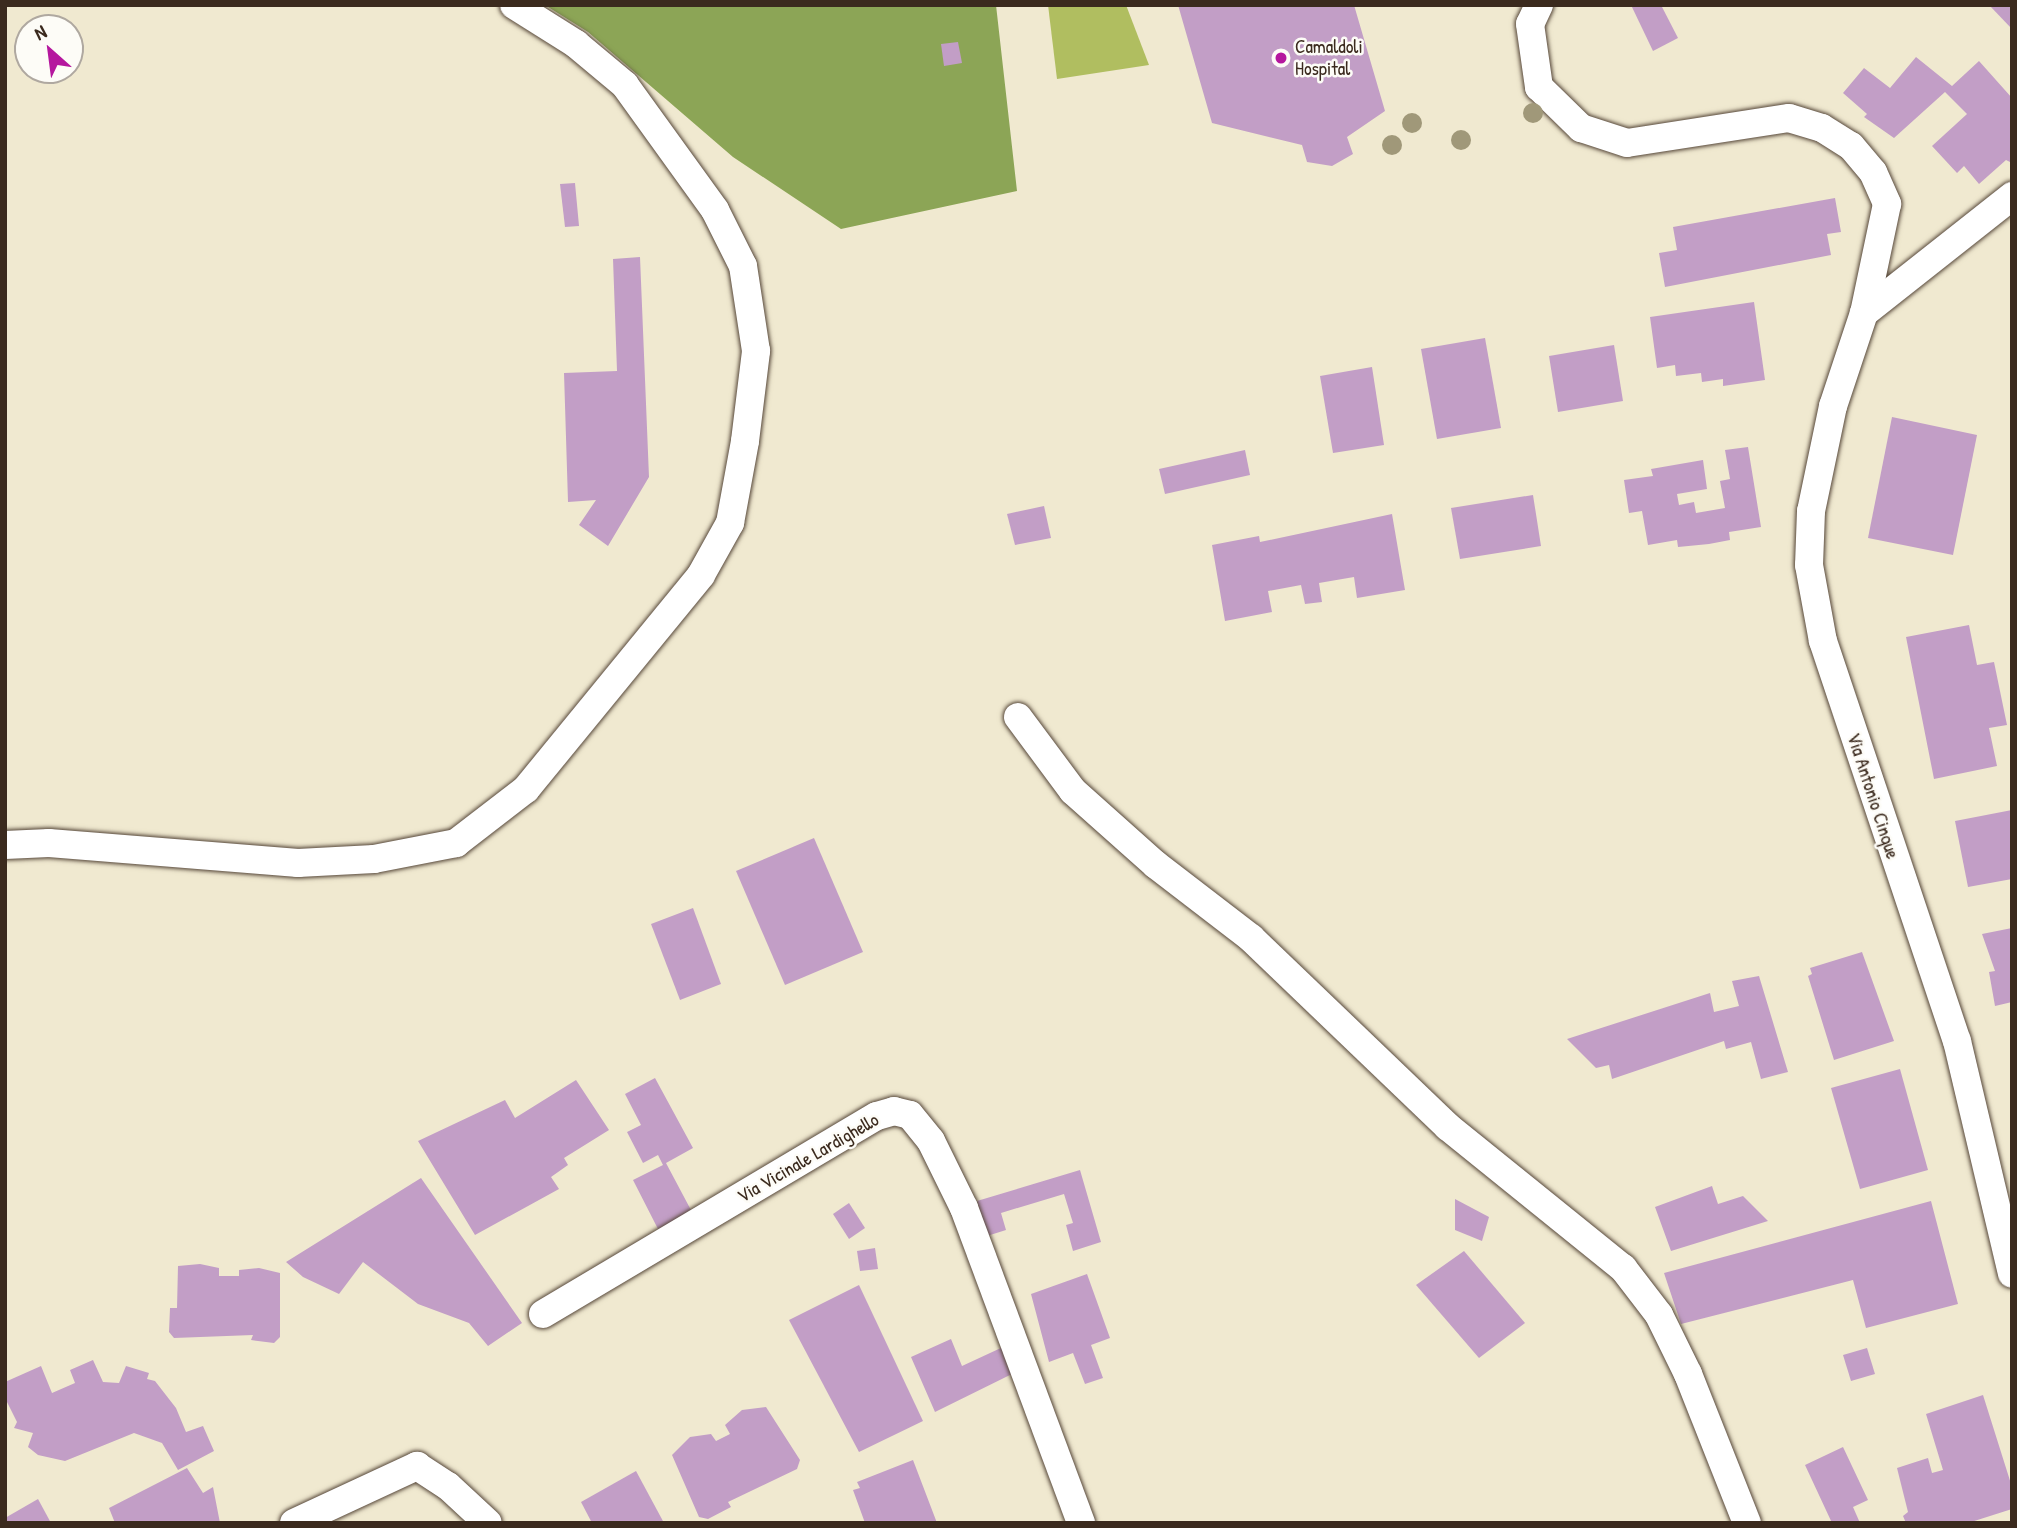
<!DOCTYPE html>
<style>
body{margin:0}
#map{position:relative;width:2017px;height:1528px;overflow:hidden;background:#f0e9d0;font-family:"Patrick Hand",sans-serif}
div>[style]{position:absolute}
[style*='--x']{left:calc(var(--x)*1px);top:calc(var(--y)*1px);width:calc(var(--w)*1px);rotate:calc(var(--a)*1deg)}
.green>*{inset:0;background:#b0be60}
.forest>*{inset:0;background:#8ca556}
.building>*{inset:0;background:#c29ec6}
.roads{filter:drop-shadow(0 0 2px #564739) drop-shadow(0 0 2px #564739)}
.minor>*{height:28px;margin:-14px;padding:0 14px;transform-origin:14px;border-radius:14px;background:#fff}
.trees>*{width:20px;height:20px;margin:-10px;border-radius:50%;background:#a09879}
.dots>*{width:19px;height:19px;translate:-50% -50%;box-sizing:border-box;border:4px solid #fdfcf7;border-radius:50%}
span{translate:-50% -50%;white-space:nowrap;text-align:center;line-height:1.15;-webkit-text-stroke:5px #fdfcf7;paint-order:stroke}
.poi-label{font-size:19px;color:#3b2a1e}
.left{translate:0 -50%;text-align:left}
.street-label{font-size:19px;color:#3b2a1e}
.frame{position:absolute;inset:0;border:7px solid #3b2a1e;pointer-events:none}
.north{position:absolute;left:14px;top:14px;width:70px;height:70px;box-sizing:border-box;background:#fdfcf7;border:2px solid #afa8a0;border-radius:50%;rotate:332deg;font-size:19px;font-weight:700;line-height:28px;text-align:center;color:#3b2a1e}
.north::after{content:'';display:block;margin:auto;width:24px;height:32px;background:#b5179e;clip-path:polygon(50% 0,100% 100%,50% 72%,0 100%)}
</style>
<div id="map">
<div class="green">
<i style="clip-path:polygon(1048px 5px,1126px 5px,1149px 65px,1057px 79px)"></i>
</div>
<div class="forest">
<i style="clip-path:polygon(545px 5px,996px 5px,1017px 191px,841px 229px,733px 157px,588px 32px)"></i>
</div>
<div class="building">
<i style="clip-path:polygon(1178px 5px,1354px 5px,1385px 111px,1347px 137px,1353px 154px,1332px 166px,1307px 162px,1302px 145px,1212px 123px)"></i>
<i style="clip-path:polygon(1631px 5px,1661px 5px,1678px 38px,1653px 51px)"></i>
<i style="clip-path:polygon(1989px 5px,2012px 5px,2012px 29px)"></i>
<i style="clip-path:polygon(958px 42px,962px 63px,944px 66px,941px 44px)"></i>
<i style="clip-path:polygon(1916px 57px,1952px 86px,1979px 61px,2012px 98px,2012px 163px,2006px 160px,1979px 184px,1964px 166px,1957px 173px,1932px 146px,1967px 114px,1945px 92px,1894px 138px,1864px 117px,1867px 114px,1843px 93px,1864px 68px,1890px 88px)"></i>
<i style="clip-path:polygon(575px 183px,579px 226px,565px 227px,560px 184px)"></i>
<i style="clip-path:polygon(1835px 198px,1841px 232px,1827px 234px,1831px 255px,1665px 287px,1659px 253px,1677px 250px,1673px 227px)"></i>
<i style="clip-path:polygon(640px 257px,649px 477px,608px 546px,579px 525px,596px 500px,568px 502px,564px 373px,617px 371px,613px 259px)"></i>
<i style="clip-path:polygon(1754px 302px,1765px 380px,1723px 386px,1723px 379px,1702px 382px,1701px 373px,1676px 376px,1675px 365px,1657px 368px,1650px 317px)"></i>
<i style="clip-path:polygon(1485px 338px,1501px 428px,1437px 439px,1421px 349px)"></i>
<i style="clip-path:polygon(1614px 345px,1623px 401px,1558px 412px,1549px 356px)"></i>
<i style="clip-path:polygon(1372px 367px,1384px 445px,1333px 453px,1320px 376px)"></i>
<i style="clip-path:polygon(1892px 417px,1977px 435px,1953px 555px,1868px 538px)"></i>
<i style="clip-path:polygon(1748px 447px,1761px 527px,1729px 532px,1730px 540px,1709px 544px,1678px 547px,1677px 540px,1648px 545px,1642px 511px,1629px 513px,1624px 480px,1653px 476px,1651px 469px,1703px 460px,1707px 489px,1677px 494px,1679px 505px,1694px 502px,1696px 513px,1725px 508px,1720px 481px,1730px 479px,1725px 450px)"></i>
<i style="clip-path:polygon(1245px 450px,1250px 475px,1165px 494px,1159px 469px)"></i>
<i style="clip-path:polygon(1533px 495px,1541px 546px,1460px 559px,1451px 508px)"></i>
<i style="clip-path:polygon(1044px 506px,1051px 538px,1015px 545px,1007px 514px)"></i>
<i style="clip-path:polygon(1392px 514px,1405px 590px,1357px 598px,1354px 577px,1319px 583px,1322px 602px,1305px 604px,1301px 585px,1268px 591px,1272px 612px,1225px 621px,1212px 545px,1259px 536px,1260px 542px)"></i>
<i style="clip-path:polygon(1969px 625px,1977px 665px,1994px 662px,2007px 725px,1989px 728px,1997px 766px,1934px 779px,1906px 637px)"></i>
<i style="clip-path:polygon(2012px 810px,2012px 879px,1968px 887px,1955px 821px)"></i>
<i style="clip-path:polygon(814px 838px,863px 952px,785px 985px,736px 871px)"></i>
<i style="clip-path:polygon(693px 908px,721px 984px,680px 1000px,651px 924px)"></i>
<i style="clip-path:polygon(2012px 928px,2012px 1002px,1995px 1006px,1989px 972px,1995px 971px,1982px 934px)"></i>
<i style="clip-path:polygon(1862px 952px,1894px 1041px,1834px 1060px,1808px 976px,1812px 974px,1810px 968px)"></i>
<i style="clip-path:polygon(1759px 976px,1788px 1072px,1761px 1079px,1751px 1042px,1726px 1049px,1724px 1041px,1612px 1079px,1609px 1065px,1596px 1068px,1567px 1039px,1710px 993px,1714px 1012px,1739px 1006px,1732px 981px)"></i>
<i style="clip-path:polygon(1900px 1069px,1928px 1170px,1860px 1189px,1831px 1088px)"></i>
<i style="clip-path:polygon(655px 1078px,693px 1148px,666px 1163px,692px 1212px,658px 1229px,633px 1180px,663px 1165px,658px 1155px,643px 1163px,627px 1132px,641px 1125px,625px 1094px)"></i>
<i style="clip-path:polygon(576px 1080px,609px 1130px,564px 1158px,568px 1165px,551px 1177px,559px 1189px,475px 1235px,418px 1141px,505px 1100px,515px 1118px)"></i>
<i style="clip-path:polygon(1080px 1170px,1101px 1242px,1073px 1251px,1066px 1225px,1073px 1223px,1064px 1194px,1001px 1213px,1006px 1230px,987px 1236px,977px 1201px)"></i>
<i style="clip-path:polygon(421px 1178px,522px 1323px,488px 1346px,469px 1323px,418px 1304px,363px 1262px,339px 1294px,303px 1277px,286px 1262px)"></i>
<i style="clip-path:polygon(1712px 1186px,1718px 1204px,1743px 1196px,1768px 1221px,1671px 1251px,1655px 1207px)"></i>
<i style="clip-path:polygon(1455px 1199px,1489px 1217px,1482px 1241px,1455px 1230px)"></i>
<i style="clip-path:polygon(1931px 1201px,1958px 1304px,1866px 1328px,1853px 1280px,1681px 1324px,1664px 1273px)"></i>
<i style="clip-path:polygon(849px 1203px,865px 1228px,849px 1239px,833px 1214px)"></i>
<i style="clip-path:polygon(875px 1248px,878px 1269px,860px 1271px,857px 1251px)"></i>
<i style="clip-path:polygon(1464px 1251px,1525px 1323px,1479px 1358px,1416px 1285px)"></i>
<i style="clip-path:polygon(200px 1264px,219px 1268px,219px 1276px,239px 1276px,239px 1270px,259px 1268px,280px 1273px,280px 1337px,274px 1343px,251px 1340px,253px 1335px,174px 1338px,169px 1332px,170px 1308px,177px 1308px,178px 1266px)"></i>
<i style="clip-path:polygon(1087px 1274px,1110px 1338px,1091px 1345px,1103px 1378px,1085px 1384px,1073px 1353px,1049px 1362px,1031px 1294px)"></i>
<i style="clip-path:polygon(859px 1285px,923px 1421px,859px 1452px,789px 1320px)"></i>
<i style="clip-path:polygon(951px 1339px,962px 1366px,1003px 1347px,1014px 1373px,935px 1412px,911px 1357px)"></i>
<i style="clip-path:polygon(1867px 1348px,1875px 1374px,1851px 1381px,1843px 1355px)"></i>
<i style="clip-path:polygon(93px 1360px,103px 1382px,119px 1383px,126px 1366px,149px 1373px,147px 1379px,155px 1381px,176px 1408px,186px 1432px,203px 1426px,214px 1451px,178px 1470px,162px 1443px,134px 1433px,65px 1461px,38px 1455px,28px 1447px,33px 1433px,14px 1428px,17px 1422px,5px 1398px,5px 1382px,41px 1366px,52px 1393px,75px 1383px,70px 1370px)"></i>
<i style="clip-path:polygon(1983px 1395px,2012px 1487px,2012px 1509px,1968px 1523px,1906px 1523px,1903px 1516px,1908px 1512px,1897px 1468px,1928px 1458px,1932px 1473px,1943px 1470px,1926px 1414px)"></i>
<i style="clip-path:polygon(766px 1407px,800px 1460px,797px 1469px,728px 1502px,731px 1507px,708px 1519px,699px 1517px,672px 1455px,690px 1437px,711px 1434px,716px 1441px,730px 1434px,725px 1425px,742px 1410px)"></i>
<i style="clip-path:polygon(1843px 1447px,1868px 1500px,1853px 1507px,1860px 1523px,1832px 1523px,1805px 1465px)"></i>
<i style="clip-path:polygon(913px 1460px,937px 1523px,865px 1523px,853px 1490px,860px 1488px,857px 1482px)"></i>
<i style="clip-path:polygon(187px 1468px,203px 1493px,213px 1487px,220px 1523px,115px 1523px,109px 1508px)"></i>
<i style="clip-path:polygon(636px 1471px,664px 1523px,592px 1523px,581px 1502px)"></i>
<i style="clip-path:polygon(38px 1499px,51px 1523px,5px 1523px,5px 1518px)"></i>
</div>
<div class="roads">
<div class="minor">
<i style="--x:1539;--y:5;--w:21;--a:115"></i>
<i style="--x:1530;--y:24;--w:64;--a:81.9"></i>
<i style="--x:1539;--y:87;--w:59;--a:44.3"></i>
<i style="--x:1581;--y:128;--w:48;--a:18.1"></i>
<i style="--x:1627;--y:143;--w:164;--a:-8.8"></i>
<i style="--x:1789;--y:118;--w:34;--a:17"></i>
<i style="--x:1822;--y:128;--w:34;--a:32"></i>
<i style="--x:1851;--y:146;--w:34;--a:50"></i>
<i style="--x:1873;--y:172;--w:35;--a:66"></i>
<i style="--x:1887;--y:204;--w:111;--a:101.9"></i>
<i style="--x:1864;--y:313;--w:98;--a:108.4"></i>
<i style="--x:1833;--y:406;--w:107;--a:101.8"></i>
<i style="--x:1811;--y:511;--w:54;--a:92.1"></i>
<i style="--x:1809;--y:565;--w:77;--a:79.6"></i>
<i style="--x:1823;--y:641;--w:422;--a:71.5"></i>
<i style="--x:1957;--y:1041;--w:239;--a:76.7"></i>
<i style="--x:1864;--y:313;--w:189;--a:-38.3"></i>
<i style="--x:1018;--y:717;--w:92;--a:53.4"></i>
<i style="--x:1073;--y:791;--w:111;--a:41.7"></i>
<i style="--x:1156;--y:865;--w:120;--a:37.5"></i>
<i style="--x:1251;--y:938;--w:273;--a:43.8"></i>
<i style="--x:1448;--y:1127;--w:225;--a:38.9"></i>
<i style="--x:1623;--y:1268;--w:59;--a:52.5"></i>
<i style="--x:1659;--y:1315;--w:66;--a:63.8"></i>
<i style="--x:1688;--y:1374;--w:160;--a:68.4"></i>
<i style="--x:5;--y:845;--w:44;--a:-2.6"></i>
<i style="--x:49;--y:843;--w:250;--a:4.6"></i>
<i style="--x:298;--y:863;--w:76;--a:-3"></i>
<i style="--x:374;--y:859;--w:84;--a:-11"></i>
<i style="--x:456;--y:843;--w:88;--a:-37.6"></i>
<i style="--x:526;--y:789;--w:276;--a:-50.7"></i>
<i style="--x:701;--y:575;--w:60;--a:-60.9"></i>
<i style="--x:730;--y:523;--w:83;--a:-79.6"></i>
<i style="--x:745;--y:441;--w:91;--a:-83"></i>
<i style="--x:756;--y:351;--w:86;--a:-98.7"></i>
<i style="--x:743;--y:266;--w:63;--a:-116.6"></i>
<i style="--x:715;--y:210;--w:154;--a:-125.8"></i>
<i style="--x:625;--y:85;--w:64;--a:-140.1"></i>
<i style="--x:576;--y:44;--w:73;--a:-147.8"></i>
<i style="--x:543;--y:1314;--w:388;--a:-30.7"></i>
<i style="--x:877;--y:1116;--w:18;--a:-16"></i>
<i style="--x:894;--y:1111;--w:16;--a:14"></i>
<i style="--x:910;--y:1115;--w:33;--a:51"></i>
<i style="--x:931;--y:1141;--w:75;--a:63.8"></i>
<i style="--x:964;--y:1208;--w:336;--a:69.6"></i>
<i style="--x:294;--y:1523;--w:136;--a:-24.9"></i>
<i style="--x:417;--y:1466;--w:37;--a:33"></i>
<i style="--x:448;--y:1486;--w:54;--a:42.8"></i>
</div>
</div>
<div class="trees">
<i style="left:1533px;top:113px"></i>
<i style="left:1412px;top:123px"></i>
<i style="left:1461px;top:140px"></i>
<i style="left:1392px;top:145px"></i>
</div>
<div class="dots">
<i style="left:1281px;top:58px;background:#b5179e"></i>
</div>
<div class="poi-label">
<span class="left" style="left:1295px;top:58px">Camaldoli<br>Hospital</span>
</div>
<div class="street-label">
<span style="left:1873px;top:796px;rotate:72deg">Via Antonio Cinque</span>
<span style="left:808px;top:1158px;rotate:-30deg">Via Vicinale Lardighello</span>
</div>
<div class="frame"></div>
<div class="north">N</div>
</div>
